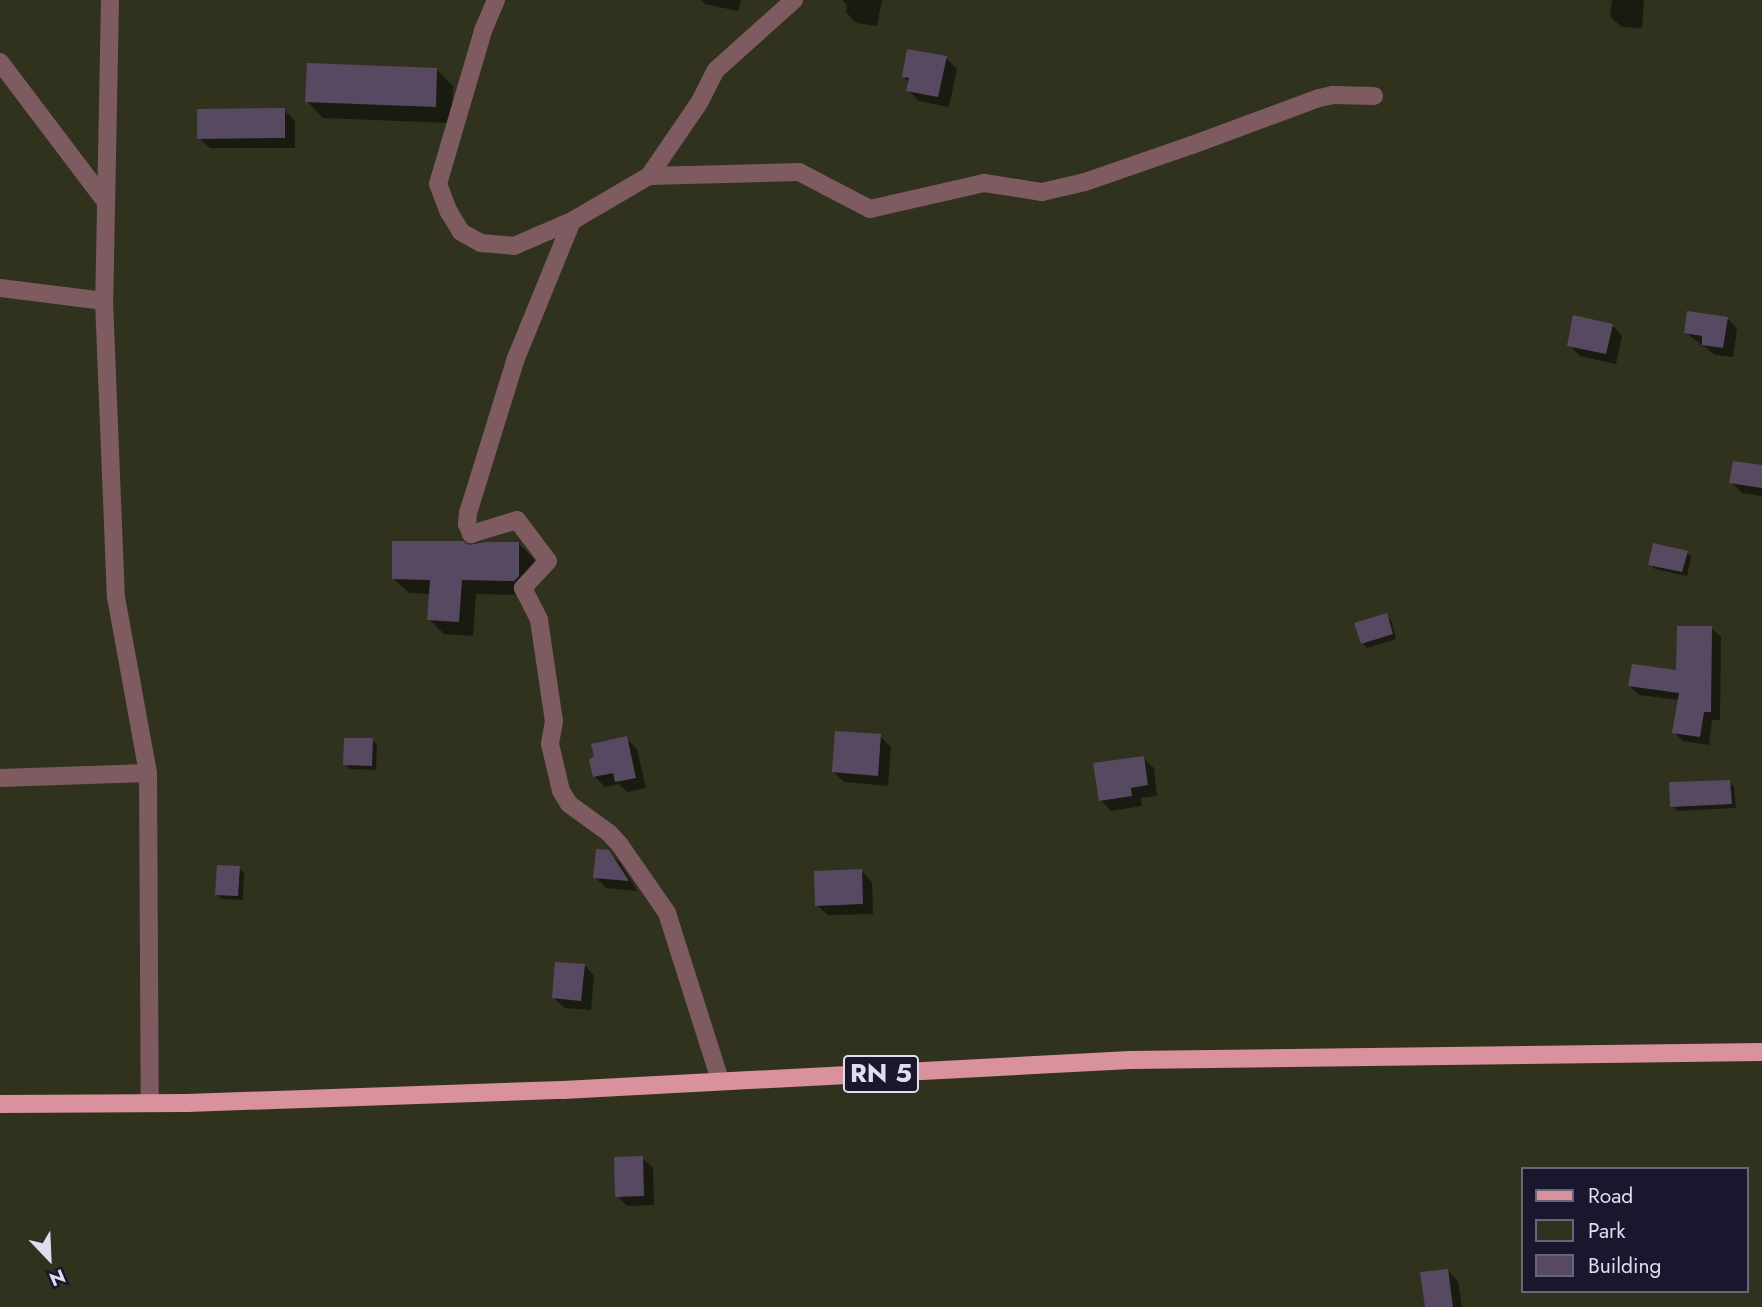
<!DOCTYPE html>
<style>
body{margin:0}
#map{position:relative;width:1762px;height:1307px;overflow:hidden;background:#221f38;font-family:Jost,sans-serif}
div>[style]{position:absolute}
[style*='--x']{left:calc(var(--x)*1px);top:calc(var(--y)*1px);width:calc(var(--w)*1px);rotate:calc(var(--a)*1deg)}
.green>*{inset:0;background:#30321e}
.shadow>*{inset:0;background:#0007}
.building>*{inset:0;background:#584962}
.minor>*{height:18px;margin:-9px;padding:0 9px;transform-origin:9px;border-radius:9px;background:#7e5b60}
.primary>*{height:18px;margin:-9px;padding:0 9px;transform-origin:9px;border-radius:9px;background:#d9929c}
span{translate:-50% -50%;white-space:nowrap;text-align:center;line-height:1.15;-webkit-text-stroke:5px #19162d;paint-order:stroke}
.shield-label span{padding:2px 5px;background:#19162d;border:2px solid;border-radius:5px;-webkit-text-stroke-width:0}
.shield-label{font-size:26px;color:#dfdeef;font-weight:700}
.legend{position:absolute;left:1521px;top:1167px;width:228px;height:126px;box-sizing:border-box;background:#19162d;border:2px solid #68667b;margin:0;padding:9px 12px;list-style:none;font-size:21px;color:#dfdeef}
.legend li{display:flex;align-items:center;gap:14px;height:35px}
.legend b{width:35px;border:2px solid #68667b}
.north{position:absolute;left:14px;top:1223px;width:70px;height:70px;-webkit-text-stroke:5px #19162d;paint-order:stroke;rotate:157deg;font-size:19px;font-weight:700;line-height:28px;text-align:center;color:#dfdeef}
.north::after{content:'';display:block;margin:auto;width:24px;height:32px;background:#dfdeef;clip-path:polygon(50% 0,100% 100%,50% 72%,0 100%)}
</style>
<div id="map">
<div class="green">
<i style="clip-path:polygon(evenodd,0 0,1762px 0,1762px 1307px,0 1307px,0 0,1522px 1169px,1746px 1169px,1746px 1291px,1522px 1291px,1522px 1169px)"></i>
</div>
<div class="shadow">
<i style="clip-path:polygon(701px 0,741px 0,738px 11px,705px 4px)"></i>
<i style="clip-path:polygon(842px 0,882px 0,877px 26px,856px 23px,846px 12px,847px 5px)"></i>
<i style="clip-path:polygon(1612px 0,1644px 0,1642px 28px,1621px 27px,1610px 16px)"></i>
<i style="clip-path:polygon(946px 58px,957px 69px,949px 107px,919px 101px,908px 90px,910px 83px,904px 77px)"></i>
<i style="clip-path:polygon(437px 70px,453px 86px,451px 123px,323px 118px,307px 101px)"></i>
<i style="clip-path:polygon(284px 110px,295px 121px,295px 148px,210px 148px,199px 138px)"></i>
<i style="clip-path:polygon(1727px 318px,1737px 329px,1733px 357px,1715px 355px,1685px 332px)"></i>
<i style="clip-path:polygon(1612px 325px,1622px 336px,1616px 364px,1580px 356px,1569px 345px)"></i>
<i style="clip-path:polygon(1762px 467px,1762px 496px,1742px 493px,1731px 482px)"></i>
<i style="clip-path:polygon(485px 543px,519px 544px,534px 559px,533px 591px,529px 595px,476px 594px,473px 636px,444px 634px,429px 619px,431px 594px,409px 593px,394px 579px)"></i>
<i style="clip-path:polygon(1687px 552px,1691px 557px,1687px 576px,1655px 569px,1650px 564px)"></i>
<i style="clip-path:polygon(1386px 615px,1391px 620px,1396px 639px,1367px 648px,1362px 643px)"></i>
<i style="clip-path:polygon(1711px 628px,1721px 637px,1720px 720px,1712px 720px,1709px 745px,1683px 741px,1674px 732px,1679px 700px,1639px 695px,1630px 686px,1678px 672px)"></i>
<i style="clip-path:polygon(880px 736px,891px 747px,888px 786px,844px 782px,834px 772px)"></i>
<i style="clip-path:polygon(626px 738px,637px 749px,646px 788px,627px 792px,619px 784px,605px 787px,595px 777px)"></i>
<i style="clip-path:polygon(372px 740px,377px 745px,376px 770px,350px 769px,345px 764px)"></i>
<i style="clip-path:polygon(1143px 758px,1154px 768px,1157px 796px,1141px 798px,1142px 806px,1111px 811px,1101px 800px)"></i>
<i style="clip-path:polygon(1729px 782px,1734px 787px,1736px 808px,1677px 811px,1672px 806px)"></i>
<i style="clip-path:polygon(609px 852px,620px 863px,637px 891px,606px 888px,595px 877px)"></i>
<i style="clip-path:polygon(239px 868px,244px 873px,243px 900px,221px 899px,217px 894px)"></i>
<i style="clip-path:polygon(861px 871px,872px 882px,873px 914px,828px 915px,817px 905px)"></i>
<i style="clip-path:polygon(584px 965px,594px 976px,591px 1010px,565px 1008px,554px 998px)"></i>
<i style="clip-path:polygon(642px 1158px,653px 1168px,654px 1205px,627px 1206px,617px 1196px)"></i>
<i style="clip-path:polygon(1448px 1271px,1458px 1281px,1462px 1307px,1426px 1307px)"></i>
</div>
<div class="building">
<i style="clip-path:polygon(907px 49px,947px 56px,938px 97px,906px 91px,909px 78px,902px 77px)"></i>
<i style="clip-path:polygon(307px 63px,437px 68px,436px 107px,305px 102px)"></i>
<i style="clip-path:polygon(285px 108px,285px 138px,197px 139px,197px 109px)"></i>
<i style="clip-path:polygon(1687px 311px,1728px 317px,1723px 348px,1702px 345px,1702px 336px,1684px 333px)"></i>
<i style="clip-path:polygon(1573px 315px,1613px 324px,1606px 354px,1567px 346px)"></i>
<i style="clip-path:polygon(1733px 461px,1762px 465px,1762px 488px,1729px 483px)"></i>
<i style="clip-path:polygon(392px 541px,463px 541px,469px 545px,485px 542px,519px 542px,519px 576px,514px 581px,462px 580px,459px 622px,427px 620px,430px 580px,392px 579px)"></i>
<i style="clip-path:polygon(1653px 543px,1688px 551px,1682px 572px,1648px 565px)"></i>
<i style="clip-path:polygon(1387px 613px,1393px 634px,1361px 644px,1354px 623px)"></i>
<i style="clip-path:polygon(1677px 626px,1712px 626px,1711px 712px,1704px 712px,1700px 737px,1672px 733px,1679px 693px,1628px 686px,1632px 664px,1676px 670px)"></i>
<i style="clip-path:polygon(835px 731px,881px 734px,878px 776px,832px 772px)"></i>
<i style="clip-path:polygon(627px 736px,636px 778px,615px 782px,613px 773px,593px 777px,589px 760px,594px 756px,591px 744px)"></i>
<i style="clip-path:polygon(344px 738px,373px 738px,372px 766px,343px 765px)"></i>
<i style="clip-path:polygon(1144px 756px,1148px 785px,1131px 788px,1132px 796px,1099px 801px,1093px 763px)"></i>
<i style="clip-path:polygon(1730px 780px,1732px 804px,1670px 807px,1669px 782px)"></i>
<i style="clip-path:polygon(596px 849px,609px 850px,629px 881px,593px 878px)"></i>
<i style="clip-path:polygon(217px 865px,240px 866px,238px 896px,215px 895px)"></i>
<i style="clip-path:polygon(862px 869px,863px 904px,815px 906px,814px 871px)"></i>
<i style="clip-path:polygon(555px 962px,585px 964px,581px 1001px,552px 998px)"></i>
<i style="clip-path:polygon(643px 1156px,644px 1196px,615px 1197px,614px 1157px)"></i>
<i style="clip-path:polygon(1448px 1269px,1453px 1307px,1425px 1307px,1420px 1272px)"></i>
</div>
<div class="minor">
<i style="--x:110;--y:0;--w:301;--a:91.1"></i>
<i style="--x:104;--y:301;--w:296;--a:87.7"></i>
<i style="--x:116;--y:597;--w:179;--a:79.7"></i>
<i style="--x:148;--y:773;--w:328;--a:89.7"></i>
<i style="--x:496;--y:0;--w:34;--a:113"></i>
<i style="--x:483;--y:31;--w:159;--a:106.4"></i>
<i style="--x:438;--y:184;--w:30;--a:69"></i>
<i style="--x:449;--y:212;--w:23;--a:59"></i>
<i style="--x:461;--y:232;--w:23;--a:29"></i>
<i style="--x:481;--y:243;--w:33;--a:5"></i>
<i style="--x:514;--y:246;--w:63;--a:-23.3"></i>
<i style="--x:572;--y:221;--w:89;--a:-30.3"></i>
<i style="--x:649;--y:176;--w:88;--a:-55.6"></i>
<i style="--x:699;--y:103;--w:37;--a:-63"></i>
<i style="--x:716;--y:70;--w:105;--a:-41.9"></i>
<i style="--x:0;--y:62;--w:176;--a:52.9"></i>
<i style="--x:649;--y:176;--w:150;--a:-1.5"></i>
<i style="--x:799;--y:172;--w:80;--a:27.5"></i>
<i style="--x:870;--y:209;--w:117;--a:-12.8"></i>
<i style="--x:984;--y:183;--w:59;--a:8.8"></i>
<i style="--x:1042;--y:192;--w:44;--a:-13.1"></i>
<i style="--x:1085;--y:182;--w:113;--a:-19.1"></i>
<i style="--x:1192;--y:145;--w:135;--a:-20.3"></i>
<i style="--x:1319;--y:98;--w:14;--a:-12"></i>
<i style="--x:1333;--y:95;--w:41;--a:1.4"></i>
<i style="--x:572;--y:221;--w:148;--a:112.2"></i>
<i style="--x:516;--y:358;--w:162;--a:107.2"></i>
<i style="--x:468;--y:513;--w:11;--a:95"></i>
<i style="--x:467;--y:524;--w:11;--a:68"></i>
<i style="--x:471;--y:534;--w:48;--a:-16.9"></i>
<i style="--x:517;--y:520;--w:51;--a:52.9"></i>
<i style="--x:548;--y:561;--w:37;--a:133"></i>
<i style="--x:523;--y:588;--w:36;--a:63"></i>
<i style="--x:539;--y:620;--w:102;--a:81.6"></i>
<i style="--x:554;--y:721;--w:23;--a:100"></i>
<i style="--x:550;--y:744;--w:48;--a:76.8"></i>
<i style="--x:561;--y:791;--w:15;--a:58"></i>
<i style="--x:569;--y:804;--w:49;--a:35.9"></i>
<i style="--x:609;--y:833;--w:16;--a:47"></i>
<i style="--x:620;--y:845;--w:83;--a:55.3"></i>
<i style="--x:667;--y:913;--w:175;--a:72.4"></i>
<i style="--x:0;--y:288;--w:105;--a:7.1"></i>
<i style="--x:0;--y:778;--w:148;--a:-1.9"></i>
</div>
<div class="primary">
<i style="--x:0;--y:1104;--w:187;--a:-0.3"></i>
<i style="--x:187;--y:1103;--w:376;--a:-2"></i>
<i style="--x:563;--y:1090;--w:568;--a:-3.03"></i>
<i style="--x:1130;--y:1060;--w:632;--a:-0.73"></i>
</div>
<div class="shield-label">
<span style="left:881px;top:1074px">RN 5</span>
</div>
<ul class="legend">
<li><b style="height:9px;background:#d9929c"></b>Road</li>
<li><b style="height:19px;background:#30321e"></b>Park</li>
<li><b style="height:19px;background:#584962"></b>Building</li>
</ul>
<div class="north">N</div>
</div>
